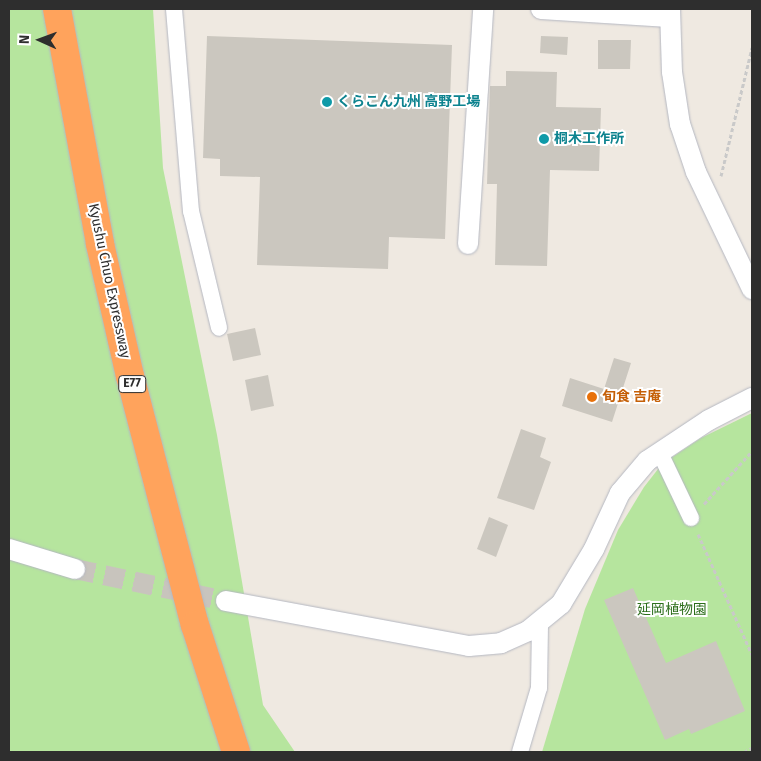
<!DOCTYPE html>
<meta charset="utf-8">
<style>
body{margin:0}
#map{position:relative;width:761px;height:761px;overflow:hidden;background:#efe9e1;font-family:"Fira Sans","Noto Sans JP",sans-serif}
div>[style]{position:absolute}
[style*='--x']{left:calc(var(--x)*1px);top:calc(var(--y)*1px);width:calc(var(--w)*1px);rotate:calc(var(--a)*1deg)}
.green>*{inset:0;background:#b6e59e}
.building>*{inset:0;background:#cbc7bf}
.tertiary-tunnel>*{height:20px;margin-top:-10px;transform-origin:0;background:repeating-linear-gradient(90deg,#c8c4bd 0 20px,transparent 0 30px)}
.path>*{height:3px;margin-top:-1.5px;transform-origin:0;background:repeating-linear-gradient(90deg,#c9c9c9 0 4px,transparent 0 6.5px)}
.roads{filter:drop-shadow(0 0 1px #b4b7c1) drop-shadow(0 0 1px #b4b7c1)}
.minor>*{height:16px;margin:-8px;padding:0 8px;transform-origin:8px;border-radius:8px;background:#fff}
.tertiary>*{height:20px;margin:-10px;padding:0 10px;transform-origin:10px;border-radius:10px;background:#fff}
.motorway>*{height:28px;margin:-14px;padding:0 14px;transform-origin:14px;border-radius:14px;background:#ffa35c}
.dots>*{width:14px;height:14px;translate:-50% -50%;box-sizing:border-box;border:2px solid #fff;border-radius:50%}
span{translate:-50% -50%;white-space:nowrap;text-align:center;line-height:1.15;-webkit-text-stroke:4px #fff;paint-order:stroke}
.shield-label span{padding:1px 4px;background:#fff;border:1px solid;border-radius:4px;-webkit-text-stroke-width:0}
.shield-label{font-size:12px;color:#2e2e2e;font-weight:700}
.culture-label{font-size:14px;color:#0d838f;font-weight:700}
.left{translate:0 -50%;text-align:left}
.street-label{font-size:14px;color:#2e2e2e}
.food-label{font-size:14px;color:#c56008;font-weight:700}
.park-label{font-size:14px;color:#2c6e1b}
.frame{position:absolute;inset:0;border:10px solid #2e2e2e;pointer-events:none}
.north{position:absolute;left:15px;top:15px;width:50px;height:50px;-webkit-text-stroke:4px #fff;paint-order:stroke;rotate:272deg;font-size:14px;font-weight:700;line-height:20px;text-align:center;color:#2e2e2e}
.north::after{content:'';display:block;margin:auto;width:18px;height:22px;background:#2e2e2e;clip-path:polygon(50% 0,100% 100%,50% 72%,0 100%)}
</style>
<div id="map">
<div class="green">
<i style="clip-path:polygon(9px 9px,153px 9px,163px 168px,217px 435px,263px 705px,295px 752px,9px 752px)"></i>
<i style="clip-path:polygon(752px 413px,752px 752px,542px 752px,585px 609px,618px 530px,644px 487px,662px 464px,701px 438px)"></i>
</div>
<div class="building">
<i style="clip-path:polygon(207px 36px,452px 45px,445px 239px,389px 237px,388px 269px,257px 265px,260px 177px,220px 176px,220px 159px,203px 158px)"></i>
<i style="clip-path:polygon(541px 36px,568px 37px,567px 55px,540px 53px)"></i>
<i style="clip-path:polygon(598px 40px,631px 40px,630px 69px,598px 69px)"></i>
<i style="clip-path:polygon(506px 71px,557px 72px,556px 107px,601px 108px,599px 171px,550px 170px,547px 266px,495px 265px,497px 184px,487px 184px,490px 86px,506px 86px)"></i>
<i style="clip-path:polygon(255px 328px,261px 355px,233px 361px,227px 334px)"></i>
<i style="clip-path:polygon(614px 358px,631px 363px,612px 422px,562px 406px,570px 378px,604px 389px)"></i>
<i style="clip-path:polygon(268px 375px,274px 406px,251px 411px,245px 380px)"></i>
<i style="clip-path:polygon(521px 429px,546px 438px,540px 457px,551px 462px,534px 510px,497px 498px)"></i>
<i style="clip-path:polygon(489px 517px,508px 525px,496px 557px,477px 549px)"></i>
<i style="clip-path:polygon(633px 588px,666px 663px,716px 641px,745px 711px,691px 734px,689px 729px,665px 740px,604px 600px)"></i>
</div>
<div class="tertiary-tunnel">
<i style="--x:75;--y:569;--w:154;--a:12"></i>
</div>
<div class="path">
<i style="--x:721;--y:176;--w:132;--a:-76.4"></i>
<i style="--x:704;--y:504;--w:72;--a:-47.8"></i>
<i style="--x:698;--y:534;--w:133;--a:65.9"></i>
<i style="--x:744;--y:752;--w:9;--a:-27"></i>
</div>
<div class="roads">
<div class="minor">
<i style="--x:174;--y:9;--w:203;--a:85.2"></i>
<i style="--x:191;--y:211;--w:120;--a:76.5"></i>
<i style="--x:660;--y:453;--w:72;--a:64.5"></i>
<i style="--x:520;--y:752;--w:67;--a:-73.5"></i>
<i style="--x:539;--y:688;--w:67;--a:-89.1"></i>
</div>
<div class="tertiary">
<i style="--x:541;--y:9;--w:128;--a:3.6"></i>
<i style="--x:670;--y:9;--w:63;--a:88.2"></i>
<i style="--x:672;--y:72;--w:53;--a:81.3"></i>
<i style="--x:680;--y:124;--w:51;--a:71.6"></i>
<i style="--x:696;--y:172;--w:130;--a:64.4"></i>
<i style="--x:468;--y:244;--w:235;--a:-86.3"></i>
<i style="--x:9;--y:549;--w:69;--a:16.9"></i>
<i style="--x:226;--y:601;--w:247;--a:10.5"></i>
<i style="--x:469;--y:646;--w:32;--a:-5"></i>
<i style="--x:501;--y:643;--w:30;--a:-24"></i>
<i style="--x:528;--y:631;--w:43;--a:-39.3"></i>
<i style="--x:561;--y:604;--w:64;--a:-59"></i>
<i style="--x:594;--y:549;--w:62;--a:-65.1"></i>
<i style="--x:620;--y:493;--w:42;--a:-49.8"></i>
<i style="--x:647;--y:461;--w:74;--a:-33.5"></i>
<i style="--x:709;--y:420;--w:48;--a:-27.1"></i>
</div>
<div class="motorway">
<i style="--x:57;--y:9;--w:239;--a:79.6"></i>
<i style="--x:100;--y:244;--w:135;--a:77.2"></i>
<i style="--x:130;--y:376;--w:257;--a:75.4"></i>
<i style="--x:195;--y:625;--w:133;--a:72.1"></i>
</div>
</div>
<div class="dots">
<i style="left:327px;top:102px;background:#0f9aa8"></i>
<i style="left:544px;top:139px;background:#0f9aa8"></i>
<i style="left:592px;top:397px;background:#e8710a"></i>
</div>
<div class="shield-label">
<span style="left:132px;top:384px">E77</span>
</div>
<div class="culture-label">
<span class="left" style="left:337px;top:102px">くらこん九州 高野工場</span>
<span class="left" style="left:554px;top:139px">桐木工作所</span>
</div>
<div class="street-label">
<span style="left:109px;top:281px;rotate:78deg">Kyushu Chuo Expressway</span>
</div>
<div class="food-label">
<span class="left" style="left:602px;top:397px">旬食 吉庵</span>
</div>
<div class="park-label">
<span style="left:672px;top:610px">延岡植物園</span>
</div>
<div class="frame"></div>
<div class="north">N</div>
</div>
